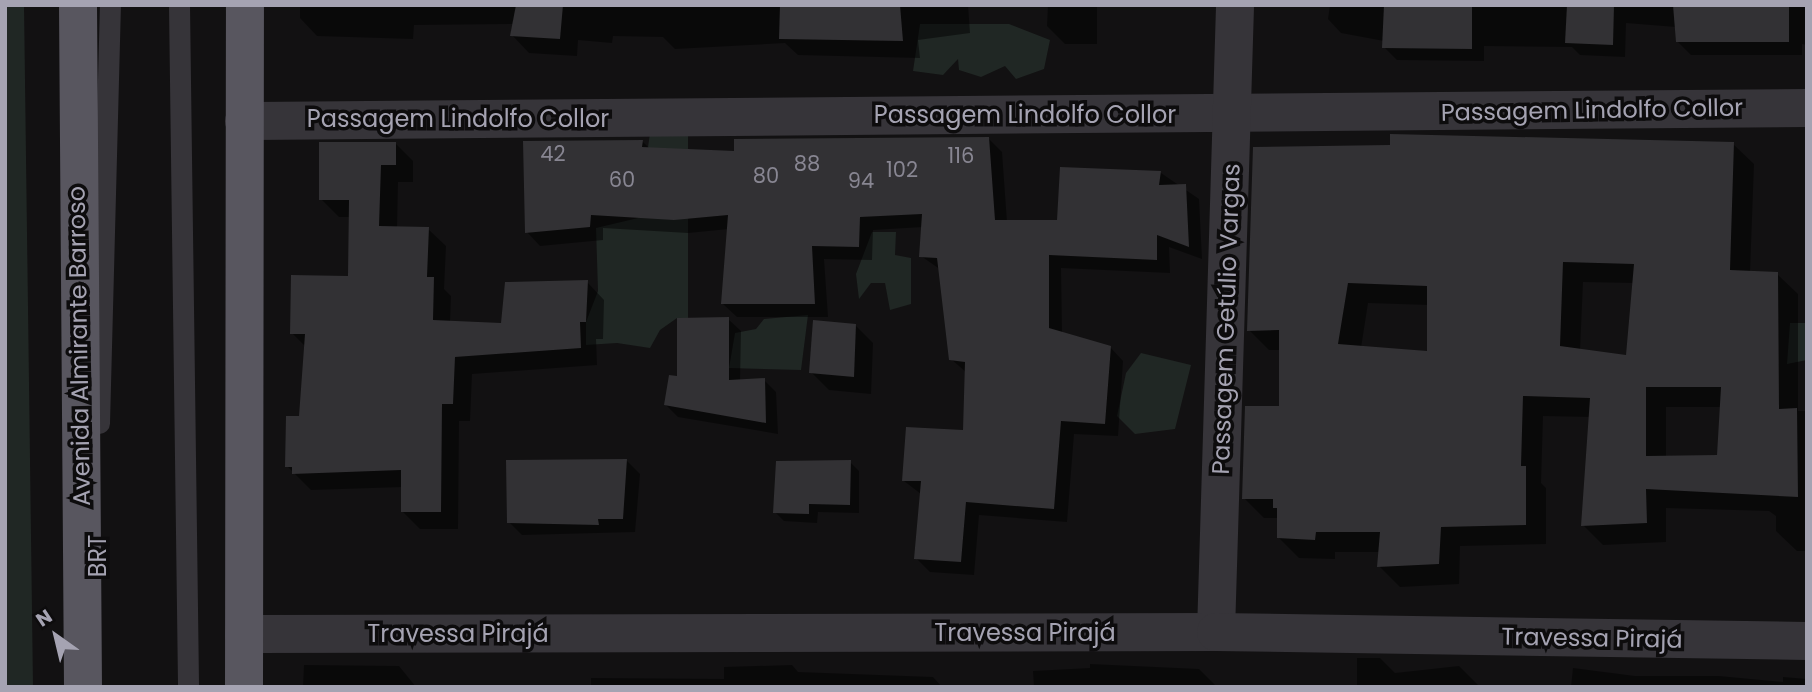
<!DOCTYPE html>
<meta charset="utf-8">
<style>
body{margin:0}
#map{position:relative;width:1812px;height:692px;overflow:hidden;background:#121112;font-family:Poppins,sans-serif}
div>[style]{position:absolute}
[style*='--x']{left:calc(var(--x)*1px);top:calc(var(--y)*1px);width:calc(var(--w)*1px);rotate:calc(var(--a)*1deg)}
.green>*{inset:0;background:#202724}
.shadow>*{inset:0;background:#0007}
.building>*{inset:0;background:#323134}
.service>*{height:21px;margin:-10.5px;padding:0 10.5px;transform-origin:10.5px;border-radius:10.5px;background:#363439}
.minor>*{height:38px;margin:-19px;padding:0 19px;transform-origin:19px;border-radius:19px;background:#363439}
.trunk>*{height:38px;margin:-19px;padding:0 19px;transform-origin:19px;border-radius:19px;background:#58565f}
span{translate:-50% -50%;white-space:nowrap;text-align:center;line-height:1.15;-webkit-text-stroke:7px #0d0c0d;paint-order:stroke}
.number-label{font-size:21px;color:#888692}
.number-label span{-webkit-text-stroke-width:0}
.street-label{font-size:24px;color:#a5a3b2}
.frame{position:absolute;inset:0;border:7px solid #a5a3b2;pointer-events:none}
.north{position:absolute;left:21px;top:601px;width:70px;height:70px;-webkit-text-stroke:5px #0d0c0d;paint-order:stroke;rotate:326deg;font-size:19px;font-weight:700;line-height:28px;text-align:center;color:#a5a3b2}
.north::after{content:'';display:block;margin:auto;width:24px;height:32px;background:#a5a3b2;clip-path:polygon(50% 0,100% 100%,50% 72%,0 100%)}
</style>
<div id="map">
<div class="green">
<i style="clip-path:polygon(5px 5px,24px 5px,33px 687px,5px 687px)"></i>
<i style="clip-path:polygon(920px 24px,1009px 24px,1050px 40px,1044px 69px,1016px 79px,1005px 66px,981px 77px,959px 70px,958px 59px,943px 75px,913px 71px)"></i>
<i style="clip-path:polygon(651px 126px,688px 126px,688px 318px,677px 318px,660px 330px,650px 348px,617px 343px,586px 345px,586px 322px,598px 291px,596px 228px,638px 218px)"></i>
<i style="clip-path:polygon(872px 232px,896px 232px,895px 255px,911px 258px,911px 304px,890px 310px,885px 283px,871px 283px,859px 299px,856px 274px)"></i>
<i style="clip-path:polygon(808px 315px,801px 370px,729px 368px,735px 333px,756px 329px,764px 319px)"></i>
<i style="clip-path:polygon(1790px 323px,1807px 323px,1807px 360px,1787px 364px)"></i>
<i style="clip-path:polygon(1141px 353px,1191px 365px,1175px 429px,1135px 434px,1117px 416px,1126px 373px)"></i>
</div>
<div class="shadow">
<i style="clip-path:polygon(300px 5px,968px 5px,970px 33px,918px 40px,920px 58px,798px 55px,785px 43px,675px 49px,663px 37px,613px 36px,612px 43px,578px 40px,577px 56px,529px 53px,512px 35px,514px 24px,414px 25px,413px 39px,317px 36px,300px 18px)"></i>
<i style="clip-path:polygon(1048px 5px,1097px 5px,1097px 44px,1065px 44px,1047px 26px)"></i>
<i style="clip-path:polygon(1330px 5px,1807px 5px,1807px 45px,1802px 44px,1802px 55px,1691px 55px,1677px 41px,1676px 27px,1626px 23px,1625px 57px,1580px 55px,1572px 47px,1484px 46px,1484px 61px,1397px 60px,1384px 47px,1384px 41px,1341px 33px,1328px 19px)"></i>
<i style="clip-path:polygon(988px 138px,1002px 152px,1007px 222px,1059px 222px,1161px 173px,1199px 199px,1202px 259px,1169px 247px,1170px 273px,1061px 268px,1062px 333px,1110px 347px,1123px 361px,1118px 436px,1074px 434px,1067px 522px,979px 515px,974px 575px,930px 572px,916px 558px,921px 494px,904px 481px,965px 432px,967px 373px,951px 359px,941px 270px,921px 256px,923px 227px,873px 230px,872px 260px,824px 259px,828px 317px,737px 317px,723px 304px,729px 229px,688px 233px,603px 228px,603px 240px,540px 246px,527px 232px,642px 141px,650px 149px,736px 153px)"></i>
<i style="clip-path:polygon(395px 143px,413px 161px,413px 182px,398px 182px,397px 228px,428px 229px,446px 246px,444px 289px,451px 296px,450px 322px,503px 325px,587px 282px,604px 300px,603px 339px,596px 339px,597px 365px,472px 374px,470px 421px,459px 421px,458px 529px,420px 529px,402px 511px,403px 487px,311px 490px,287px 466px,300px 417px,306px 347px,292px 333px,350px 278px,351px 217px,339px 217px,321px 199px)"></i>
<i style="clip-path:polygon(evenodd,1733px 144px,1754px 164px,1750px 273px,1777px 274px,1798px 294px,1798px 411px,1807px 411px,1807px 551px,1797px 551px,1776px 531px,1776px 516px,1769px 511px,1666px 508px,1666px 542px,1603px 545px,1583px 525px,1591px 417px,1543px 416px,1541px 483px,1546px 488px,1546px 544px,1460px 546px,1459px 584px,1400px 587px,1379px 566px,1380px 552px,1335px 552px,1335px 559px,1299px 558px,1278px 537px,1279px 518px,1264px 518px,1244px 498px,1281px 408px,1281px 350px,1269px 350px,1249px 330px,1254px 149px,1733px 144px,1583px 282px,1634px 283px,1627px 357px,1580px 351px,1583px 282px,1733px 144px,1368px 303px,1429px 305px,1429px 353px,1361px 348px,1368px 303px,1733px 144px,1666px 407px,1722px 407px,1719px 456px,1666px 457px,1666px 407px)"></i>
<i style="clip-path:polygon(728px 319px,741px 331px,740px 381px,764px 380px,776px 392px,778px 434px,678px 417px,666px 405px)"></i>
<i style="clip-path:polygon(855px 325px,873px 343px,871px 394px,829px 390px,811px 372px)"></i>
<i style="clip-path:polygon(627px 461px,640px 474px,635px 532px,522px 535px,509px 522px)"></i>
<i style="clip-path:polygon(850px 462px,859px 471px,859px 513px,818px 512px,817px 523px,784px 521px,775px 512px)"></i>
<i style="clip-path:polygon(1357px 658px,1380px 658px,1395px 673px,1459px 666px,1480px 687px,1357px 687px)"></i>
<i style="clip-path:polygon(1090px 664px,1199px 669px,1217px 687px,1034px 687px,1033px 671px,1090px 668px)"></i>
<i style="clip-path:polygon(304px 665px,399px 666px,416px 687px,422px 687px,303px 687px)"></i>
<i style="clip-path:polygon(792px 665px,798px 672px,933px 677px,942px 687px,591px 687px,591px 678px,724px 679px,724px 667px)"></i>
<i style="clip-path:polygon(1573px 668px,1635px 676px,1719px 676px,1783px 682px,1783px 677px,1807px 679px,1807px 687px,1538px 687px,1571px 687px)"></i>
</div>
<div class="building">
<i style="clip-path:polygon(516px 5px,563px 5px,560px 39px,510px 36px)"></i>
<i style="clip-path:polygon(780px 5px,900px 5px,903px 41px,779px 39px)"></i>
<i style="clip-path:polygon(1384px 5px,1472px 5px,1472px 49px,1382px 48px)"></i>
<i style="clip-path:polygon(1567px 5px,1614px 5px,1613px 45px,1565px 43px)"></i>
<i style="clip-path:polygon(1673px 5px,1789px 5px,1789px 42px,1676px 42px)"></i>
<i style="clip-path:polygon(evenodd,1390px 134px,1734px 142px,1730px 270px,1778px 272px,1779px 409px,1797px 408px,1798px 497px,1646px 489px,1647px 523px,1581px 526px,1590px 398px,1523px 396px,1521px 466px,1526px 466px,1526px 525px,1441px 527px,1439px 564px,1377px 567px,1380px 532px,1316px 532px,1315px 540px,1277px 538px,1277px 508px,1273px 508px,1273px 499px,1242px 499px,1245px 406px,1279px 406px,1279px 330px,1247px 331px,1253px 147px,1390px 145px,1390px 134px,1563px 262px,1634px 264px,1626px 355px,1560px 346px,1563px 262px,1390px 134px,1348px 283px,1427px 286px,1427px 351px,1338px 344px,1348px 283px,1390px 134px,1646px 387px,1721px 387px,1717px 455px,1646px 456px,1646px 387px)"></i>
<i style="clip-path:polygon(989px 137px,995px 220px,1057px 220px,1060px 167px,1161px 171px,1159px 185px,1186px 184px,1189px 247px,1157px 235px,1157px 260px,1049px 255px,1049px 328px,1111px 346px,1105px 424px,1061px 421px,1054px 509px,966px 502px,961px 562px,914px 559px,921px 481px,902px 481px,906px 427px,963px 430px,965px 362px,949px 360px,937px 258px,919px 257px,922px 214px,860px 217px,859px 247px,812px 246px,815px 304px,721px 304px,728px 215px,674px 220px,591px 215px,590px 227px,525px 233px,523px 141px,643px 140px,642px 147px,734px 151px,734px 139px)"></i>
<i style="clip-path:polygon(319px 142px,396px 142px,396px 165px,381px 165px,379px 226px,429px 227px,427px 277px,434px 277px,433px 320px,501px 323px,505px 282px,588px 280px,586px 322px,580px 322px,581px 348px,455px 357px,453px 404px,442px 404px,441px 512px,401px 512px,401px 470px,292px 474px,292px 467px,285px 467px,286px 416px,299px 416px,305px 334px,290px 334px,291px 275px,348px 276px,349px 200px,319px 200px)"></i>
<i style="clip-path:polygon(729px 317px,729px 380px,765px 378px,766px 423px,664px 405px,669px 375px,677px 376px,677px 318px)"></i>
<i style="clip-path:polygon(813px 320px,856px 324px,854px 377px,809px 373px)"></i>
<i style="clip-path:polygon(627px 459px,623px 519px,598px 519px,599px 525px,507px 523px,506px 460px)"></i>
<i style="clip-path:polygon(776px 461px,851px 460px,850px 505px,809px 504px,809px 514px,773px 513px)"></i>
</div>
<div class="service">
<i style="--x:179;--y:5;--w:682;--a:89.24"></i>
<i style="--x:99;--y:423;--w:418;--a:-88.5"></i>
</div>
<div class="minor">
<i style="--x:244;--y:121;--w:1563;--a:-0.48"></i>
<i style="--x:1216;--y:632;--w:627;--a:-88.26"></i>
<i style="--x:244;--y:634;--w:972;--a:-0.12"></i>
<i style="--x:1216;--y:632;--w:591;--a:0.87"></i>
</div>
<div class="trunk">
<i style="--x:78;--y:5;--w:682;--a:89.58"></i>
<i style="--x:244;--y:687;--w:682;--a:-89.92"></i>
</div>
<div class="number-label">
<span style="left:553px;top:154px">42</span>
<span style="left:961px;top:156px">116</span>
<span style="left:807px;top:164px">88</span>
<span style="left:902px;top:170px">102</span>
<span style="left:766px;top:176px">80</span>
<span style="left:622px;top:180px">60</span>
<span style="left:861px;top:181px">94</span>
</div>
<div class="street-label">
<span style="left:1592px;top:110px;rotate:-1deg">Passagem Lindolfo Collor</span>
<span style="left:1025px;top:115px">Passagem Lindolfo Collor</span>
<span style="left:458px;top:119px">Passagem Lindolfo Collor</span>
<span style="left:1226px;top:319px;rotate:-88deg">Passagem Getúlio Vargas</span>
<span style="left:79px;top:346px;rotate:-91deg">Avenida Almirante Barroso</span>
<span style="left:98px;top:556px;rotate:-90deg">BRT</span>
<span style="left:1025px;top:633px">Travessa Pirajá</span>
<span style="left:458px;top:634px">Travessa Pirajá</span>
<span style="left:1592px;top:638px;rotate:1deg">Travessa Pirajá</span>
</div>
<div class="frame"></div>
<div class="north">N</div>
</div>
